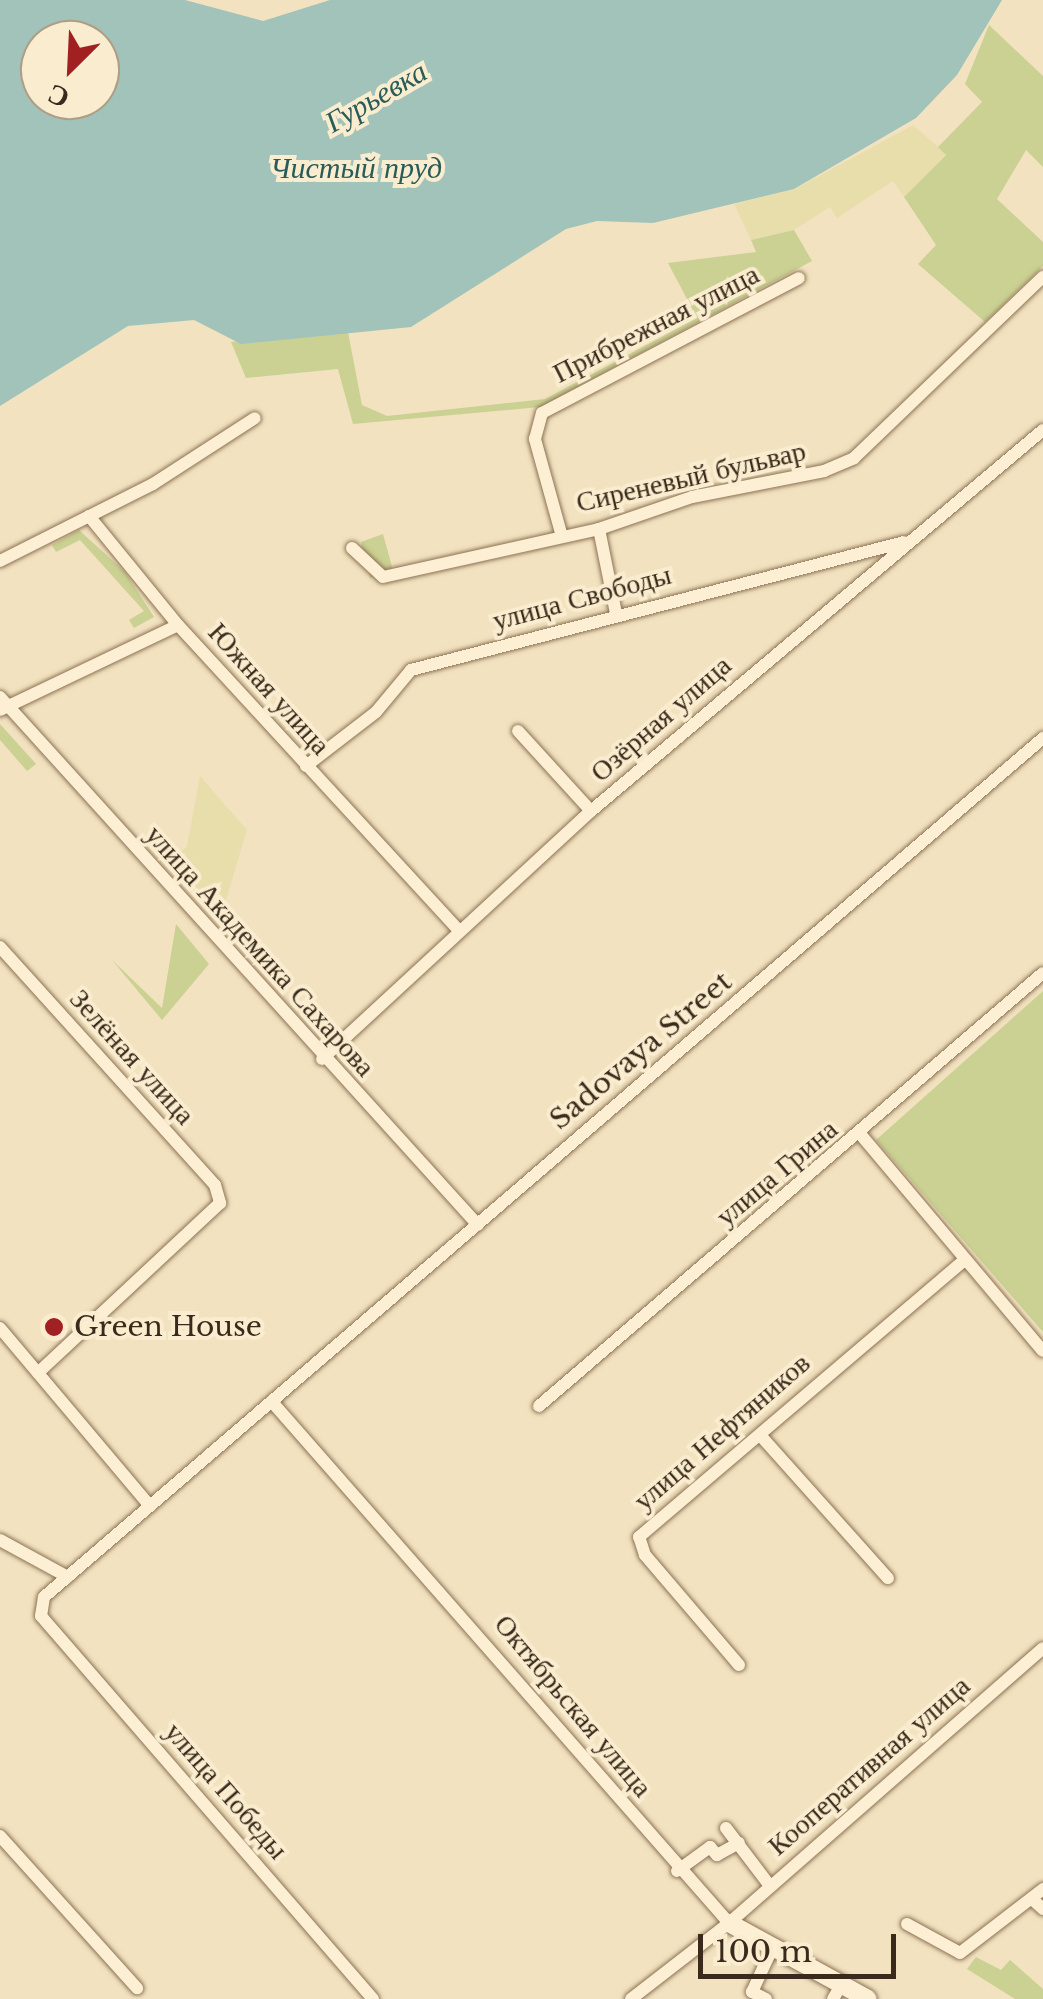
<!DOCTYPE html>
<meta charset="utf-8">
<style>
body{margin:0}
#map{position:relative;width:1043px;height:1999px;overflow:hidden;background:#f2e2bf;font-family:"Libre Baskerville",serif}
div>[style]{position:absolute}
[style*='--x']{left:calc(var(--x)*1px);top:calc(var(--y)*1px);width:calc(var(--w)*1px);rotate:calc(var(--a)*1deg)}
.farmland>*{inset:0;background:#e8deab}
.green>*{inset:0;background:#cad192}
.water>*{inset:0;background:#a2c3b9}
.roads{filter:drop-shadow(0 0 2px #8c7255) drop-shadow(0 0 2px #8c7255)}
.street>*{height:12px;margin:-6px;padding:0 6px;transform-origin:6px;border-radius:6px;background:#fcefd3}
.secondary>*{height:18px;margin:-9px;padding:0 9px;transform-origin:9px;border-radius:9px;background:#fcefd3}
.dots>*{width:28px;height:28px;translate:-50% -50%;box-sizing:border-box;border:5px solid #f9eccf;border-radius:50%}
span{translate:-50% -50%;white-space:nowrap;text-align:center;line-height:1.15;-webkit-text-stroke:8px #f9eccf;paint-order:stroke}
.street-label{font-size:28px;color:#3a2a1b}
.poi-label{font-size:28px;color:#3a2a1b}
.left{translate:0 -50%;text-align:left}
.water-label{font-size:30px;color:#295b58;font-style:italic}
.north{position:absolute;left:20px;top:20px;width:100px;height:100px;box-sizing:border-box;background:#f9eccf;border:2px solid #ad9e87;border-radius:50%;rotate:204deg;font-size:28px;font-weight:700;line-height:40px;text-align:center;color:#3a2a1b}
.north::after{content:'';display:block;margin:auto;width:35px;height:45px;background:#a12021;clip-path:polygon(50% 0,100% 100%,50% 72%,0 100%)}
.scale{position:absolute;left:698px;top:1934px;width:198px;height:45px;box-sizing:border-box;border:5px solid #3a2a1b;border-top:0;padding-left:12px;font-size:30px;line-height:35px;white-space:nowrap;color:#3a2a1b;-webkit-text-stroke:8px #f9eccf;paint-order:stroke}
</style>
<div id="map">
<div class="farmland">
<i style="clip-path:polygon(913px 125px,946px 154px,904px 197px,893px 181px,837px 218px,830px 207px,794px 230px,751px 240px,734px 204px,795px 189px)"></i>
<i style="clip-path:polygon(200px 776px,247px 830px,220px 920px,169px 863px,187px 846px)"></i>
</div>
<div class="green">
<i style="clip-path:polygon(989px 25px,1043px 76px,1043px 167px,1026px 150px,997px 199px,1043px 242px,1043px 266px,985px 322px,918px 264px,936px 245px,904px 197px,946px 155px,938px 147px,982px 102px,965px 84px)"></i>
<i style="clip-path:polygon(794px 230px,812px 261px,540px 407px,353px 424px,338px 369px,246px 378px,231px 342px,347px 327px,362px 405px,387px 416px,545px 399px,697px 318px,668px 263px,756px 252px,751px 240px)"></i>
<i style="clip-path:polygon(79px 530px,125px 572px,154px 617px,134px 628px,129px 620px,144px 611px,80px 540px,56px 552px,52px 545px)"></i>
<i style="clip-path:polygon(383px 534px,394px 574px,370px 578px,361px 542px)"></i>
<i style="clip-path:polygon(0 724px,36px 764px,27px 771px,0 740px)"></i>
<i style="clip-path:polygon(176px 924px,209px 964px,162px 1020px,112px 960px,162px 1008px)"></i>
<i style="clip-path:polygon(1043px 991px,1043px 1332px,876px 1140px)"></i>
<i style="clip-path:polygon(976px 1957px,1001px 1970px,1010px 1960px,1043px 1989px,1043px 1999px,1015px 1999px,967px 1969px)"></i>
</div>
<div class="water">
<i style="clip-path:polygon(evenodd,0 0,185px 0,263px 21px,330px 0,1002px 0,957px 75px,916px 118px,794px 189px,653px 223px,597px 221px,566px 229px,411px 327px,241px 344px,194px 320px,128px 326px,0 406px,0 0,40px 40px,100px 40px,100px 100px,40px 100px,40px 40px)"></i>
</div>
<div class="roads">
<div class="street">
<i style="--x:89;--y:516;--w:141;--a:50.8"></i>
<i style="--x:599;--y:529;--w:86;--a:78.6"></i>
<i style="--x:561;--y:533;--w:98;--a:-105.5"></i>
<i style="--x:535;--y:439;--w:27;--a:-75"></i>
<i style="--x:542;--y:413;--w:290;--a:-27.7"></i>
<i style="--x:352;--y:548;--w:42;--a:43.1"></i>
<i style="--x:383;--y:577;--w:221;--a:-12.5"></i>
<i style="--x:599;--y:529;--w:98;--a:-19"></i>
<i style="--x:692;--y:497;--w:135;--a:-11.1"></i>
<i style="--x:824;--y:471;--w:33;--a:-23"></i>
<i style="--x:854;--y:458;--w:262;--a:-43.8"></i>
<i style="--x:0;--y:561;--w:171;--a:-26.7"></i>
<i style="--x:153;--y:484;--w:121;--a:-32.9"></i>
<i style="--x:0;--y:697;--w:712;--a:47.85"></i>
<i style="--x:0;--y:710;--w:197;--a:-25.5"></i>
<i style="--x:178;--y:625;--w:413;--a:47.4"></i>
<i style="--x:518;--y:731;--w:108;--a:47.6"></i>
<i style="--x:306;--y:766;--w:88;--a:-37.6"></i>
<i style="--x:376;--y:712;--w:55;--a:-50.2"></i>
<i style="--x:411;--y:670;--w:509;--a:-14.55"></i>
<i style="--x:0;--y:947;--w:321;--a:47.9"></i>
<i style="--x:215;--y:1185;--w:19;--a:74"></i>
<i style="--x:220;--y:1203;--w:249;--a:137"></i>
<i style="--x:322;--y:1059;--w:366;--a:-42.7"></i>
<i style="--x:591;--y:811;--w:591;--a:-40.13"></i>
<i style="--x:861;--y:1135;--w:282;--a:49.9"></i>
<i style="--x:0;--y:1328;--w:233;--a:49.9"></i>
<i style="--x:273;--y:1403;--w:692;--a:48.75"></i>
<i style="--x:539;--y:1406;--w:664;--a:-40.67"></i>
<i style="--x:760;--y:1435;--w:192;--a:48.2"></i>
<i style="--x:0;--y:1540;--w:77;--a:28.6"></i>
<i style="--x:739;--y:1665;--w:145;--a:-130.5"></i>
<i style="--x:645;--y:1555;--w:19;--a:-108"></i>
<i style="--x:639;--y:1537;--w:428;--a:-40.4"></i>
<i style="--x:726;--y:1828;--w:73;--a:52.8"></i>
<i style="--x:0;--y:1836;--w:205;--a:48"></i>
<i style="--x:677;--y:1871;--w:41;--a:-36"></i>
<i style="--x:710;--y:1847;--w:11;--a:49"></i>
<i style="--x:717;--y:1855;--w:25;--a:-29"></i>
<i style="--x:1032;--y:1899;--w:15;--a:42"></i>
<i style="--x:907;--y:1924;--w:60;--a:28.7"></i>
<i style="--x:960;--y:1953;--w:105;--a:-37.6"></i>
<i style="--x:373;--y:1999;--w:507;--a:-130.92"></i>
<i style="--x:41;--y:1616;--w:19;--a:-81"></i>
<i style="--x:44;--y:1597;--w:1318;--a:-40.69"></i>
<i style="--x:631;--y:1999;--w:124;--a:-37.8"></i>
<i style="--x:729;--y:1923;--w:417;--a:-41.2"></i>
<i style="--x:766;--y:1999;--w:16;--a:-153"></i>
<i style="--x:752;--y:1992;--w:47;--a:-65.1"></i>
<i style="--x:833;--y:1999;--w:16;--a:-60"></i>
</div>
<div class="secondary">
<i style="--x:729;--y:1923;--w:158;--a:28.7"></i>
</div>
</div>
<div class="dots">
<i style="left:54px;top:1327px;background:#a12021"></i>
</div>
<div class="street-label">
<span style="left:656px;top:324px;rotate:-27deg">Прибрежная улица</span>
<span style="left:691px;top:477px;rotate:-13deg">Сиреневый бульвар</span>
<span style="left:582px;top:598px;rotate:-15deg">улица Свободы</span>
<span style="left:269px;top:689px;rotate:48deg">Южная улица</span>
<span style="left:661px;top:719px;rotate:-41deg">Озёрная улица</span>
<span style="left:260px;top:951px;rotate:48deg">улица Академика Сахарова</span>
<span style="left:641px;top:1051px;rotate:-40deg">Sadovaya Street</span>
<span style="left:132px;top:1057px;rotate:48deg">Зелёная улица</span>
<span style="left:777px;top:1173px;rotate:-40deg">улица Грина</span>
<span style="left:722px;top:1432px;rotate:-41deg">улица Нефтяников</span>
<span style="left:573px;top:1706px;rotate:50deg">Октябрьская улица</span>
<span style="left:869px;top:1766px;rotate:-41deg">Кооперативная улица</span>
<span style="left:226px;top:1791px;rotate:49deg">улица Победы</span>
</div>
<div class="poi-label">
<span class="left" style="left:74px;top:1327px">Green House</span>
</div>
<div class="water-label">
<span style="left:376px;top:97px;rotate:-30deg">Гурьевка</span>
<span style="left:356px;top:168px">Чистый пруд</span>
</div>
<div class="north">С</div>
<div class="scale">100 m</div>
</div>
